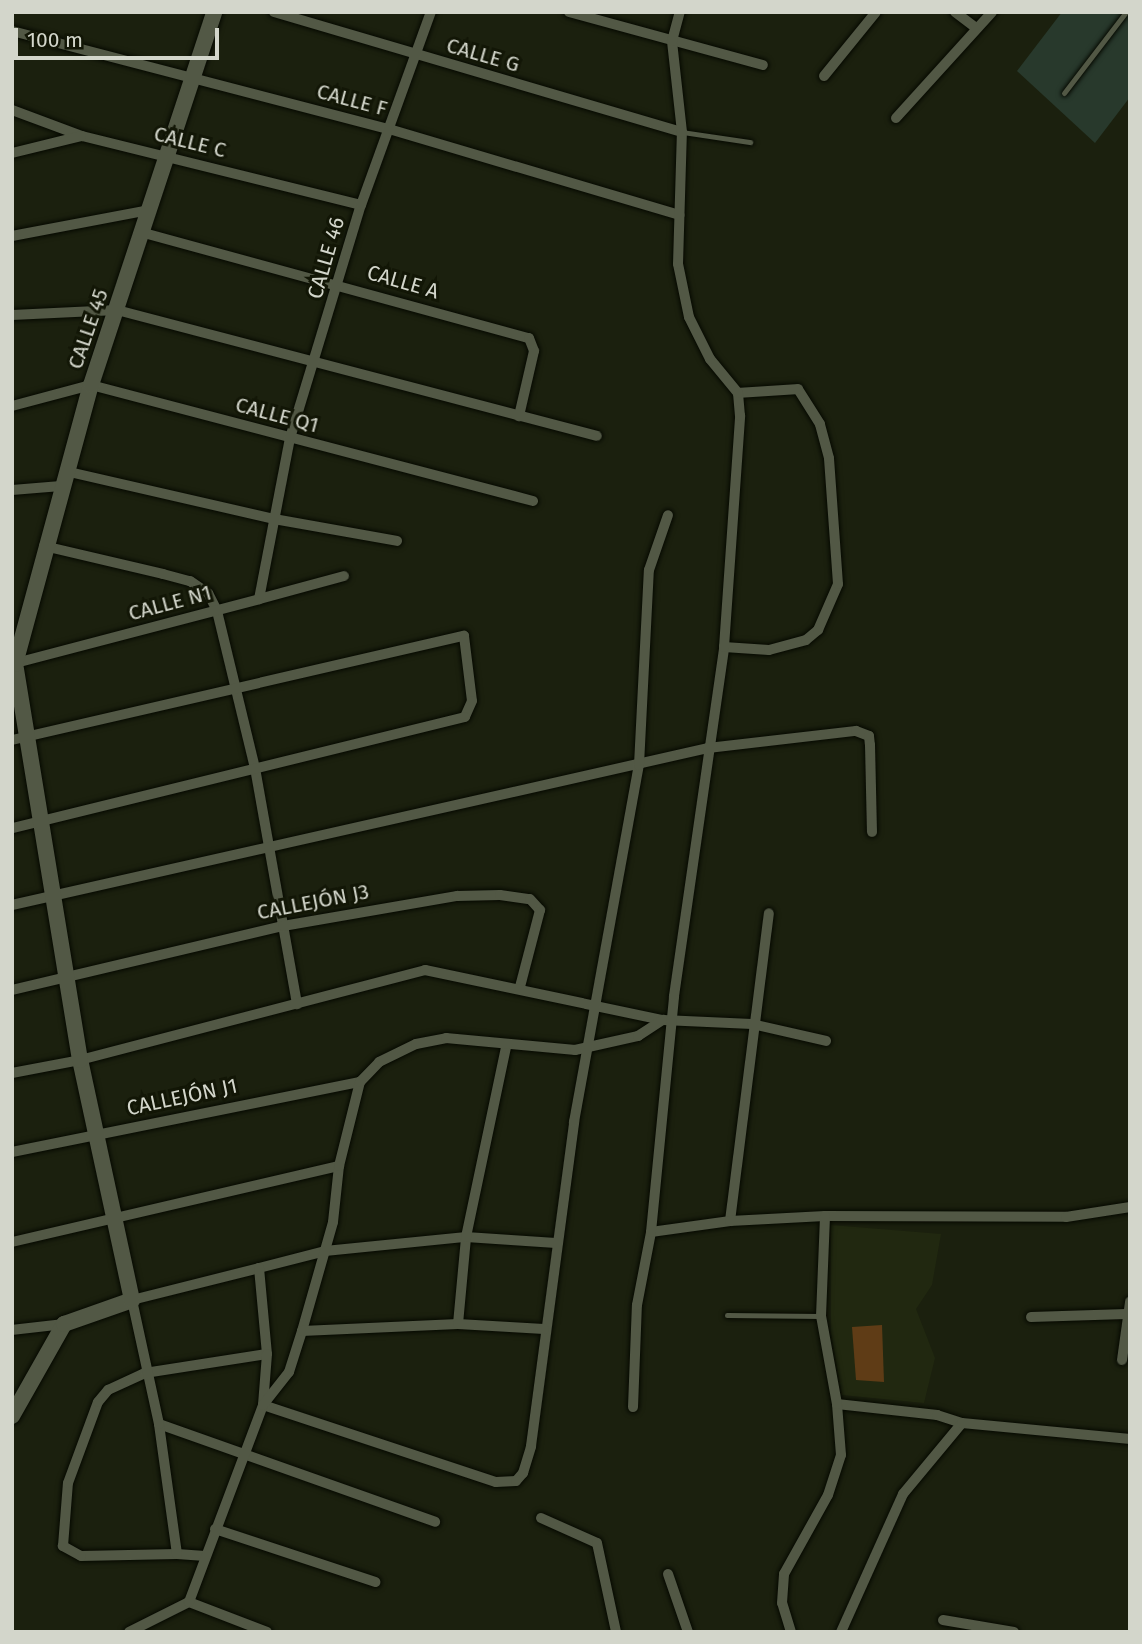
<!DOCTYPE html>
<meta charset="utf-8">
<style>
body{margin:0}
#map{position:relative;width:1142px;height:1644px;overflow:hidden;background:#1b200e;font-family:"Fira Sans",sans-serif}
div>[style]{position:absolute}
[style*='--x']{left:calc(var(--x)*1px);top:calc(var(--y)*1px);width:calc(var(--w)*1px);rotate:calc(var(--a)*1deg)}
.built>*{inset:0;background:#212810}
.green>*{inset:0;background:#5f3c16}
.building>*{inset:0;background:#28392c}
.roads{filter:drop-shadow(0 0 2px #060900) drop-shadow(0 0 2px #060900)}
.lane>*{height:5px;margin:-2.5px;padding:0 2.5px;transform-origin:2.5px;border-radius:2.5px;background:#525845}
.street>*{height:10px;margin:-5px;padding:0 5px;transform-origin:5px;border-radius:5px;background:#525845}
.secondary>*{height:16px;margin:-8px;padding:0 8px;transform-origin:8px;border-radius:8px;background:#525845}
span{translate:-50% -50%;white-space:nowrap;text-align:center;line-height:1.15;-webkit-text-stroke:6px #121606;paint-order:stroke}
.street-label{font-size:21px;color:#d3d6cb}
.frame{position:absolute;inset:0;border:14px solid #d3d6cb;pointer-events:none}
.scale{position:absolute;left:14px;top:28px;width:205px;height:32px;box-sizing:border-box;border:4px solid #d3d6cb;border-top:0;padding-left:9px;font-size:21px;line-height:24px;white-space:nowrap;color:#d3d6cb;-webkit-text-stroke:5px #121606;paint-order:stroke}
</style>
<div id="map">
<div class="built">
<i style="clip-path:polygon(831px 1225px,941px 1234px,932px 1285px,916px 1309px,935px 1358px,924px 1403px,842px 1395px,831px 1332px)"></i>
</div>
<div class="green">
<i style="clip-path:polygon(882px 1325px,884px 1382px,856px 1380px,852px 1327px)"></i>
</div>
<div class="building">
<i style="clip-path:polygon(1062px 12px,1130px 12px,1130px 97px,1095px 143px,1017px 71px)"></i>
</div>
<div class="roads">
<div class="lane">
<i style="--x:1064;--y:93;--w:102;--a:-52.6"></i>
<i style="--x:682;--y:132;--w:69;--a:8.4"></i>
<i style="--x:727;--y:1315;--w:94;--a:0.6"></i>
</div>
<div class="street">
<i style="--x:274;--y:12;--w:425;--a:16.4"></i>
<i style="--x:569;--y:12;--w:201;--a:15.3"></i>
<i style="--x:955;--y:12;--w:26;--a:37"></i>
<i style="--x:12;--y:31;--w:390;--a:14.6"></i>
<i style="--x:389;--y:129;--w:303;--a:16.5"></i>
<i style="--x:824;--y:76;--w:82;--a:-50.9"></i>
<i style="--x:12;--y:110;--w:75;--a:20.4"></i>
<i style="--x:82;--y:136;--w:287;--a:13.9"></i>
<i style="--x:896;--y:118;--w:143;--a:-47.8"></i>
<i style="--x:12;--y:153;--w:71;--a:-13.8"></i>
<i style="--x:144;--y:233;--w:399;--a:15.3"></i>
<i style="--x:529;--y:338;--w:14;--a:69"></i>
<i style="--x:534;--y:351;--w:67;--a:103"></i>
<i style="--x:12;--y:236;--w:139;--a:-10.7"></i>
<i style="--x:12;--y:315;--w:105;--a:-2.7"></i>
<i style="--x:117;--y:310;--w:496;--a:14.7"></i>
<i style="--x:12;--y:406;--w:82;--a:-14.9"></i>
<i style="--x:91;--y:385;--w:457;--a:14.7"></i>
<i style="--x:65;--y:471;--w:214;--a:12.9"></i>
<i style="--x:274;--y:519;--w:125;--a:10.1"></i>
<i style="--x:12;--y:490;--w:49;--a:-4.7"></i>
<i style="--x:44;--y:546;--w:122;--a:13.2"></i>
<i style="--x:163;--y:574;--w:28;--a:15"></i>
<i style="--x:190;--y:581;--w:22;--a:34"></i>
<i style="--x:208;--y:593;--w:20;--a:63"></i>
<i style="--x:217;--y:611;--w:162;--a:76.4"></i>
<i style="--x:255;--y:768;--w:240;--a:79.9"></i>
<i style="--x:259;--y:599;--w:88;--a:-15.1"></i>
<i style="--x:724;--y:647;--w:45;--a:3.8"></i>
<i style="--x:769;--y:650;--w:38;--a:-15"></i>
<i style="--x:806;--y:640;--w:16;--a:-40"></i>
<i style="--x:818;--y:630;--w:50;--a:-66.5"></i>
<i style="--x:838;--y:584;--w:126;--a:-94.1"></i>
<i style="--x:829;--y:458;--w:35;--a:-105"></i>
<i style="--x:820;--y:424;--w:41;--a:-122.2"></i>
<i style="--x:798;--y:389;--w:60;--a:176.2"></i>
<i style="--x:12;--y:664;--w:255;--a:-14.7"></i>
<i style="--x:259;--y:599;--w:164;--a:-79.1"></i>
<i style="--x:290;--y:438;--w:244;--a:-73.1"></i>
<i style="--x:361;--y:205;--w:205;--a:-70.1"></i>
<i style="--x:12;--y:740;--w:464;--a:-13"></i>
<i style="--x:464;--y:636;--w:65;--a:83"></i>
<i style="--x:472;--y:701;--w:17;--a:114"></i>
<i style="--x:465;--y:717;--w:466;--a:166.2"></i>
<i style="--x:12;--y:905;--w:713;--a:-12.71"></i>
<i style="--x:708;--y:748;--w:149;--a:-6.6"></i>
<i style="--x:856;--y:731;--w:14;--a:21"></i>
<i style="--x:869;--y:736;--w:9;--a:84"></i>
<i style="--x:870;--y:745;--w:87;--a:88.7"></i>
<i style="--x:12;--y:990;--w:278;--a:-13.3"></i>
<i style="--x:283;--y:926;--w:177;--a:-9.8"></i>
<i style="--x:457;--y:896;--w:43;--a:-1.3"></i>
<i style="--x:500;--y:895;--w:30;--a:8"></i>
<i style="--x:530;--y:899;--w:15;--a:48"></i>
<i style="--x:540;--y:910;--w:80;--a:104.6"></i>
<i style="--x:12;--y:1073;--w:69;--a:-10.8"></i>
<i style="--x:80;--y:1060;--w:357;--a:-14.6"></i>
<i style="--x:425;--y:970;--w:243;--a:11.9"></i>
<i style="--x:663;--y:1020;--w:89;--a:2.6"></i>
<i style="--x:752;--y:1024;--w:76;--a:12.9"></i>
<i style="--x:12;--y:1152;--w:355;--a:-11.4"></i>
<i style="--x:730;--y:1221;--w:310;--a:-82.8"></i>
<i style="--x:651;--y:1232;--w:80;--a:-7.9"></i>
<i style="--x:730;--y:1221;--w:95;--a:-3"></i>
<i style="--x:825;--y:1216;--w:241;--a:0.2"></i>
<i style="--x:1066;--y:1217;--w:65;--a:-8.9"></i>
<i style="--x:12;--y:1242;--w:336;--a:-13.1"></i>
<i style="--x:259;--y:1268;--w:68;--a:-14.4"></i>
<i style="--x:325;--y:1251;--w:142;--a:-5.7"></i>
<i style="--x:466;--y:1237;--w:90;--a:3.8"></i>
<i style="--x:1031;--y:1317;--w:95;--a:-1.8"></i>
<i style="--x:458;--y:1324;--w:87;--a:-84.7"></i>
<i style="--x:466;--y:1237;--w:194;--a:-78.1"></i>
<i style="--x:12;--y:1330;--w:52;--a:-6.6"></i>
<i style="--x:302;--y:1331;--w:113;--a:-74.1"></i>
<i style="--x:333;--y:1222;--w:56;--a:-83.9"></i>
<i style="--x:339;--y:1166;--w:87;--a:-76"></i>
<i style="--x:360;--y:1082;--w:28;--a:-46"></i>
<i style="--x:379;--y:1062;--w:41;--a:-25.9"></i>
<i style="--x:416;--y:1044;--w:31;--a:-11"></i>
<i style="--x:446;--y:1038;--w:130;--a:5.3"></i>
<i style="--x:575;--y:1050;--w:65;--a:-12.5"></i>
<i style="--x:638;--y:1036;--w:30;--a:-33"></i>
<i style="--x:1122;--y:1360;--w:59;--a:-82.1"></i>
<i style="--x:837;--y:1404;--w:101;--a:6.3"></i>
<i style="--x:937;--y:1415;--w:26;--a:18"></i>
<i style="--x:633;--y:1407;--w:102;--a:-87.8"></i>
<i style="--x:637;--y:1305;--w:74;--a:-79.1"></i>
<i style="--x:651;--y:1232;--w:237;--a:-84.4"></i>
<i style="--x:674;--y:996;--w:353;--a:-81.8"></i>
<i style="--x:724;--y:647;--w:232;--a:-86"></i>
<i style="--x:740;--y:416;--w:23;--a:-95"></i>
<i style="--x:738;--y:393;--w:44;--a:-129.5"></i>
<i style="--x:710;--y:359;--w:47;--a:-116.6"></i>
<i style="--x:689;--y:317;--w:54;--a:-101.7"></i>
<i style="--x:678;--y:264;--w:132;--a:-88.3"></i>
<i style="--x:682;--y:132;--w:92;--a:-96.3"></i>
<i style="--x:672;--y:41;--w:30;--a:-75"></i>
<i style="--x:159;--y:1424;--w:293;--a:19.5"></i>
<i style="--x:541;--y:1518;--w:61;--a:24.1"></i>
<i style="--x:597;--y:1543;--w:91;--a:77.9"></i>
<i style="--x:215;--y:1529;--w:169;--a:18.3"></i>
<i style="--x:177;--y:1554;--w:96;--a:178.8"></i>
<i style="--x:81;--y:1556;--w:21;--a:-151"></i>
<i style="--x:63;--y:1546;--w:63;--a:-85.5"></i>
<i style="--x:68;--y:1483;--w:86;--a:-69.7"></i>
<i style="--x:98;--y:1402;--w:16;--a:-50"></i>
<i style="--x:108;--y:1390;--w:41;--a:-24.7"></i>
<i style="--x:145;--y:1373;--w:123;--a:-8.9"></i>
<i style="--x:205;--y:1556;--w:28;--a:-176"></i>
<i style="--x:177;--y:1554;--w:131;--a:-97.9"></i>
<i style="--x:159;--y:1424;--w:127;--a:-102.3"></i>
<i style="--x:132;--y:1300;--w:131;--a:-14.1"></i>
<i style="--x:259;--y:1268;--w:86;--a:84.7"></i>
<i style="--x:267;--y:1354;--w:51;--a:94.5"></i>
<i style="--x:263;--y:1405;--w:245;--a:18.3"></i>
<i style="--x:496;--y:1482;--w:20;--a:-3"></i>
<i style="--x:516;--y:1481;--w:11;--a:-49"></i>
<i style="--x:523;--y:1473;--w:28;--a:-73"></i>
<i style="--x:531;--y:1446;--w:327;--a:-82.4"></i>
<i style="--x:574;--y:1122;--w:363;--a:-79.7"></i>
<i style="--x:639;--y:765;--w:195;--a:-87.1"></i>
<i style="--x:649;--y:570;--w:58;--a:-70.9"></i>
<i style="--x:668;--y:1574;--w:61;--a:71"></i>
<i style="--x:943;--y:1620;--w:72;--a:9.6"></i>
<i style="--x:129;--y:1632;--w:67;--a:-26.6"></i>
<i style="--x:267;--y:1632;--w:84;--a:-159"></i>
<i style="--x:189;--y:1602;--w:210;--a:-69.4"></i>
<i style="--x:263;--y:1405;--w:42;--a:-51.8"></i>
<i style="--x:289;--y:1372;--w:43;--a:-72.4"></i>
<i style="--x:302;--y:1331;--w:156;--a:-2.6"></i>
<i style="--x:458;--y:1324;--w:86;--a:3.3"></i>
<i style="--x:791;--y:1632;--w:30;--a:-107"></i>
<i style="--x:782;--y:1603;--w:29;--a:-86"></i>
<i style="--x:784;--y:1574;--w:90;--a:-60.9"></i>
<i style="--x:828;--y:1495;--w:42;--a:-72"></i>
<i style="--x:841;--y:1455;--w:51;--a:-94.5"></i>
<i style="--x:837;--y:1404;--w:89;--a:-100.3"></i>
<i style="--x:821;--y:1316;--w:100;--a:-87.7"></i>
<i style="--x:841;--y:1632;--w:151;--a:-65.8"></i>
<i style="--x:903;--y:1494;--w:92;--a:-50.3"></i>
<i style="--x:962;--y:1423;--w:169;--a:5.4"></i>
</div>
<div class="secondary">
<i style="--x:12;--y:1416;--w:106;--a:-60.5"></i>
<i style="--x:64;--y:1324;--w:72;--a:-19.4"></i>
<i style="--x:132;--y:1300;--w:246;--a:-102.2"></i>
<i style="--x:80;--y:1060;--w:401;--a:-99.3"></i>
<i style="--x:15;--y:664;--w:289;--a:-74.8"></i>
<i style="--x:91;--y:385;--w:393;--a:-71.7"></i>
</div>
</div>
<div class="street-label">
<span style="left:483px;top:55px;rotate:16deg">CALLE G</span>
<span style="left:352px;top:100px;rotate:15deg">CALLE F</span>
<span style="left:190px;top:142px;rotate:14deg">CALLE C</span>
<span style="left:326px;top:258px;rotate:-74deg">CALLE 46</span>
<span style="left:403px;top:282px;rotate:16deg">CALLE A</span>
<span style="left:88px;top:329px;rotate:-71deg">CALLE 45</span>
<span style="left:277px;top:415px;rotate:15deg">CALLE Q1</span>
<span style="left:170px;top:603px;rotate:-15deg">CALLE N1</span>
<span style="left:313px;top:902px;rotate:-11deg">CALLEJÓN J3</span>
<span style="left:182px;top:1097px;rotate:-12deg">CALLEJÓN J1</span>
</div>
<div class="frame"></div>
<div class="scale">100 m</div>
</div>
